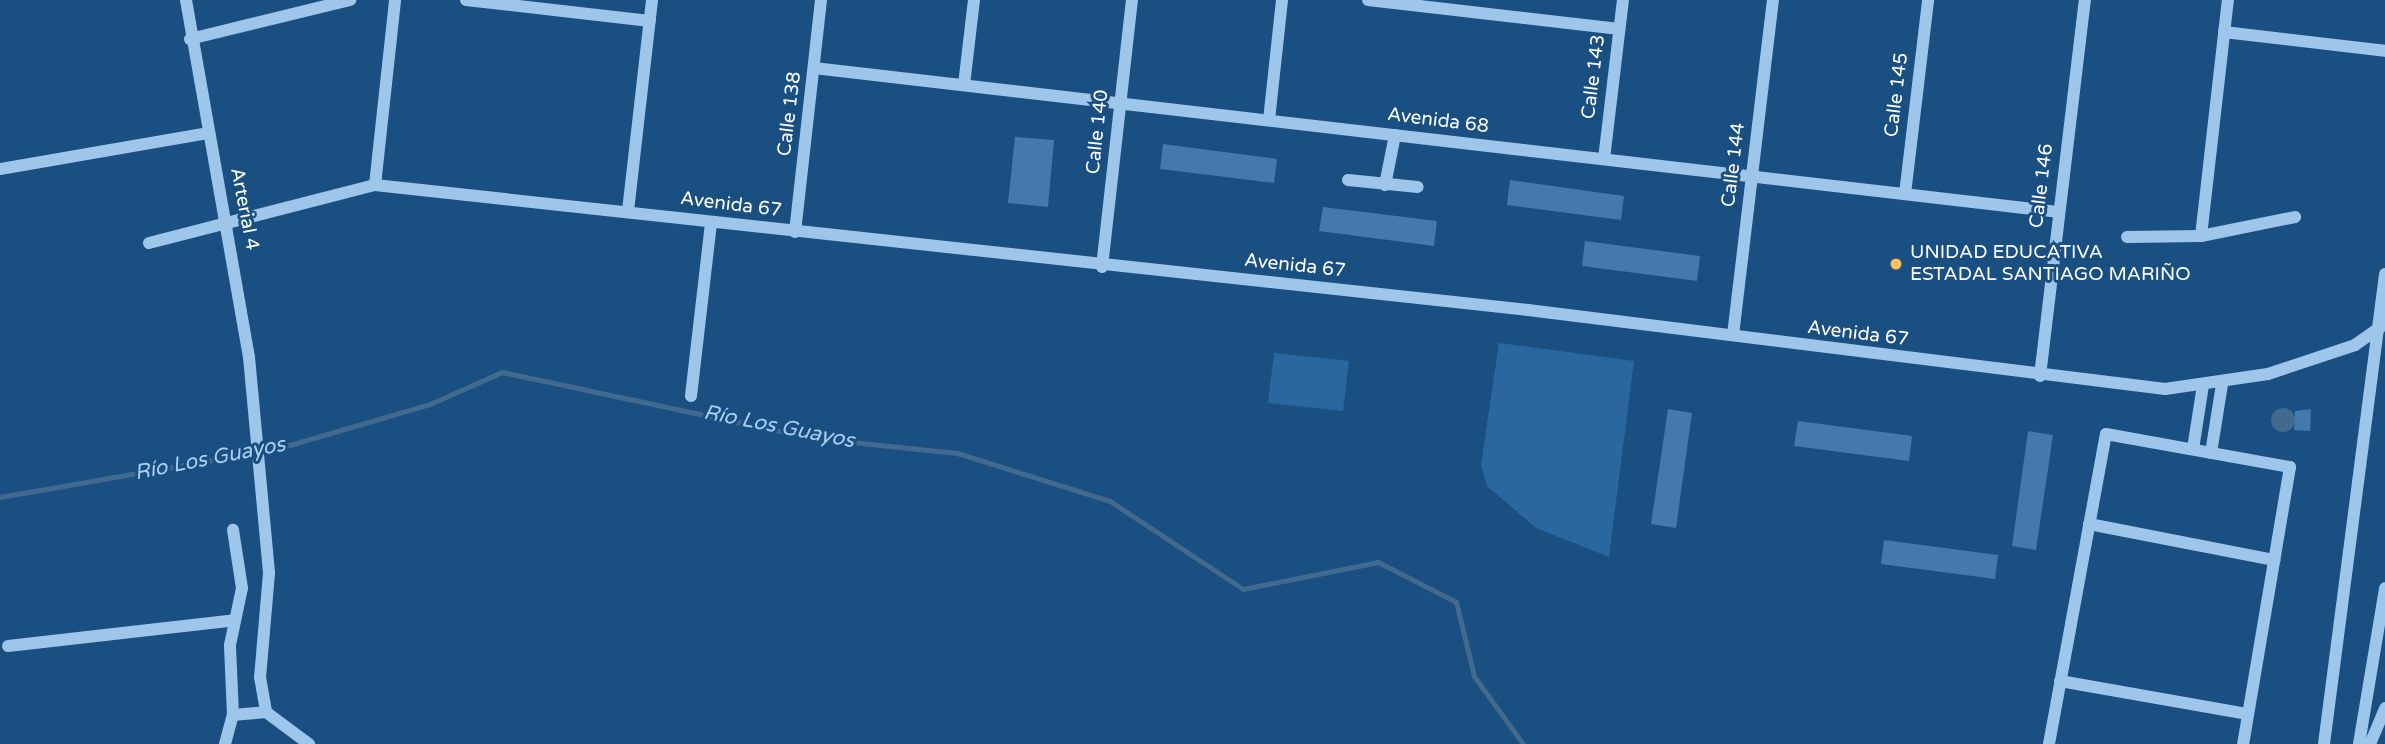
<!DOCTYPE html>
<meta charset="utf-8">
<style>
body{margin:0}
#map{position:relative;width:2385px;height:744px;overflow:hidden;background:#1a4f81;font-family:"Varela Round",sans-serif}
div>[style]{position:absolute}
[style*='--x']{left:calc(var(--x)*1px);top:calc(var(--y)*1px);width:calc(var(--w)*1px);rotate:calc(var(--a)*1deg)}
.green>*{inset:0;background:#29679e}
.water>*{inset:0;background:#42698e}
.round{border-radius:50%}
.stream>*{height:5px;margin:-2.5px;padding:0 2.5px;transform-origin:2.5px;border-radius:2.5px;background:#42698e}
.building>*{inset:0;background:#4379ab}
.minor>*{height:12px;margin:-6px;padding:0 6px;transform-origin:6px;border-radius:6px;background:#9ec6eb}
.dots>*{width:19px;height:19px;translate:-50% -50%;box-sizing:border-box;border:4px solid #1a4f81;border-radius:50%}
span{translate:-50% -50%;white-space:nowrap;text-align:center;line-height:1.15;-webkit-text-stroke:6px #1a4f81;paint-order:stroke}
.street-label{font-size:19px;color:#fff}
.poi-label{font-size:19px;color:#fff}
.left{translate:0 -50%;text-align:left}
.water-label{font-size:21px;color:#a9d0f2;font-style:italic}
</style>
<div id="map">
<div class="green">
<i style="clip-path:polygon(1499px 343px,1634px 361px,1609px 557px,1536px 528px,1487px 486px,1481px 465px)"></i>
<i style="clip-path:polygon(1274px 353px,1349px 361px,1343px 411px,1268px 403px)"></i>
</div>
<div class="water">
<i class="round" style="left:2271px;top:408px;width:24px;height:24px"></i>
</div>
<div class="stream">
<i style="--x:0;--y:497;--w:280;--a:-9.9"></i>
<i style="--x:276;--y:449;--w:160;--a:-16.3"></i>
<i style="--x:430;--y:404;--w:79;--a:-24"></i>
<i style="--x:502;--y:372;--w:317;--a:12"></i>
<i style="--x:812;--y:438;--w:146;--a:5.9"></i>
<i style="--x:957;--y:453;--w:160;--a:17.4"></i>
<i style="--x:1110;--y:501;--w:159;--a:33.5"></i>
<i style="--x:1243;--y:589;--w:138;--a:-11.3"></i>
<i style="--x:1378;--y:562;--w:88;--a:27.1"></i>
<i style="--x:1456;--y:602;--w:76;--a:76.3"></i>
<i style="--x:1474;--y:676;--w:84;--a:54.2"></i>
</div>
<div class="building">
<i style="clip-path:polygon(1015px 137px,1054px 140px,1048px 207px,1008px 203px)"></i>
<i style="clip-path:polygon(1163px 144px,1277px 159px,1274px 183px,1160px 169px)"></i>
<i style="clip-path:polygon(1510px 180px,1624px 196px,1621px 220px,1507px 205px)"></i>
<i style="clip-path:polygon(1323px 207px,1437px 221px,1434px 246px,1319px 231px)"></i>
<i style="clip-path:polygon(1585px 241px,1700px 256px,1697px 281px,1582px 266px)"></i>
<i style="clip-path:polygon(1668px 409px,1692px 413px,1676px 528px,1651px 524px)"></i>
<i style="clip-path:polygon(2311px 409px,2310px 431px,2294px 430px,2295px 411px)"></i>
<i style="clip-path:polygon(1798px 421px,1912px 436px,1909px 461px,1794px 446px)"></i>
<i style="clip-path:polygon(2028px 431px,2053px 435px,2036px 550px,2012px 546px)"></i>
<i style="clip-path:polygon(1884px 540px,1998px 555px,1995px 579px,1881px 564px)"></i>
</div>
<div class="minor">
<i style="--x:186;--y:0;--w:363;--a:80"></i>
<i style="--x:249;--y:357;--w:217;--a:84.7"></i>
<i style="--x:269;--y:573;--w:104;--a:94.9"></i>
<i style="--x:260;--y:677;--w:36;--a:80"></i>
<i style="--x:266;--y:712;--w:54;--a:36.7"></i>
<i style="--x:466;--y:0;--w:185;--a:6.5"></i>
<i style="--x:1368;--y:0;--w:253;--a:6.6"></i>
<i style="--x:2224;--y:32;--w:162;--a:6.7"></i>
<i style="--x:190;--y:39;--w:165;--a:-13.7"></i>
<i style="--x:814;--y:68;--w:1252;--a:6.6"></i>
<i style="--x:964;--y:85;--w:86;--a:-83.3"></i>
<i style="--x:1269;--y:120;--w:121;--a:-83.8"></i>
<i style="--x:1604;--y:159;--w:160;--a:-83.2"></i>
<i style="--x:0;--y:169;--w:212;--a:-9.8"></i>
<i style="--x:1348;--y:180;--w:70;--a:5.7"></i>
<i style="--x:375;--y:185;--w:186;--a:-83.8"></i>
<i style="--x:1385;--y:185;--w:51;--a:-78.7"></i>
<i style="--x:1905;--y:194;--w:195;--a:-83.2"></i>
<i style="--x:628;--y:211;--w:212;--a:-83.5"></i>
<i style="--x:795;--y:232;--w:233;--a:-83.6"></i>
<i style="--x:2201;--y:236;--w:238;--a:-83.5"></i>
<i style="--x:2127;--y:237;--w:74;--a:-0.8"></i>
<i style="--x:2201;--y:236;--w:96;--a:-11.4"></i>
<i style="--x:149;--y:243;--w:233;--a:-14.4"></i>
<i style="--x:375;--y:185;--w:1160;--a:6.19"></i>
<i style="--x:1528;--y:310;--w:642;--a:7.07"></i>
<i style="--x:2165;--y:389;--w:104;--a:-8.3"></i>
<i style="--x:2268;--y:374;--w:92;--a:-18.4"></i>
<i style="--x:2355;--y:345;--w:37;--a:-35"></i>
<i style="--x:1102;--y:267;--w:269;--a:-83.6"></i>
<i style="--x:1733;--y:335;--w:337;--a:-83.2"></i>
<i style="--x:2040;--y:376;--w:379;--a:-83.2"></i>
<i style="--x:691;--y:396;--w:175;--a:-83.4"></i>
<i style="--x:2193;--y:449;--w:65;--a:-81.1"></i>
<i style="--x:2211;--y:453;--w:70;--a:-80.9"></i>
<i style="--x:2089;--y:524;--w:189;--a:11"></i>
<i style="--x:8;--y:646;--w:228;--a:-6.5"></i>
<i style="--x:2060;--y:681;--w:191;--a:10"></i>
<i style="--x:233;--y:715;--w:70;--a:-92.5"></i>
<i style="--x:230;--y:645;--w:58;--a:-78.1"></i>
<i style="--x:242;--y:588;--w:59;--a:-98.8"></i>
<i style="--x:225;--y:744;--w:30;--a:-75"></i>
<i style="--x:233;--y:715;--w:33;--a:-5"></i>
<i style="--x:2049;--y:744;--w:315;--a:-79.6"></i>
<i style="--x:2106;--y:434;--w:187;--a:10.2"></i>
<i style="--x:2290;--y:467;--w:281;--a:99.6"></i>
<i style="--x:2324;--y:744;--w:474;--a:-82.6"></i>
<i style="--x:2359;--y:744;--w:158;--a:-80.5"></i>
<i style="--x:2370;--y:744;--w:39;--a:-67"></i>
</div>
<div class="dots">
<i style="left:1896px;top:264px;background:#fdc159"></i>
</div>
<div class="street-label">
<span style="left:1594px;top:77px;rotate:-83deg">Calle 143</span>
<span style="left:1897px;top:95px;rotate:-83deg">Calle 145</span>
<span style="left:790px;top:114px;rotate:-83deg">Calle 138</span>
<span style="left:1438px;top:121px;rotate:7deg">Avenida 68</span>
<span style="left:1098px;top:132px;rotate:-84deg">Calle 140</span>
<span style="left:1734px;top:165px;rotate:-83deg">Calle 144</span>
<span style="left:2042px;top:186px;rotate:-83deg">Calle 146</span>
<span style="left:731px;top:205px;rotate:7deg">Avenida 67</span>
<span style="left:244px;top:209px;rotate:79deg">Arterial 4</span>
<span style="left:1295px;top:266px;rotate:6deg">Avenida 67</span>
<span style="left:1858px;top:334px;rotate:7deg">Avenida 67</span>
</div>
<div class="poi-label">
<span class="left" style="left:1910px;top:264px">UNIDAD EDUCATIVA<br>ESTADAL SANTIAGO MARIÑO</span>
</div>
<div class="water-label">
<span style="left:779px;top:427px;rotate:11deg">Río Los Guayos</span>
<span style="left:210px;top:459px;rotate:-11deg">Río Los Guayos</span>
</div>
</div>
